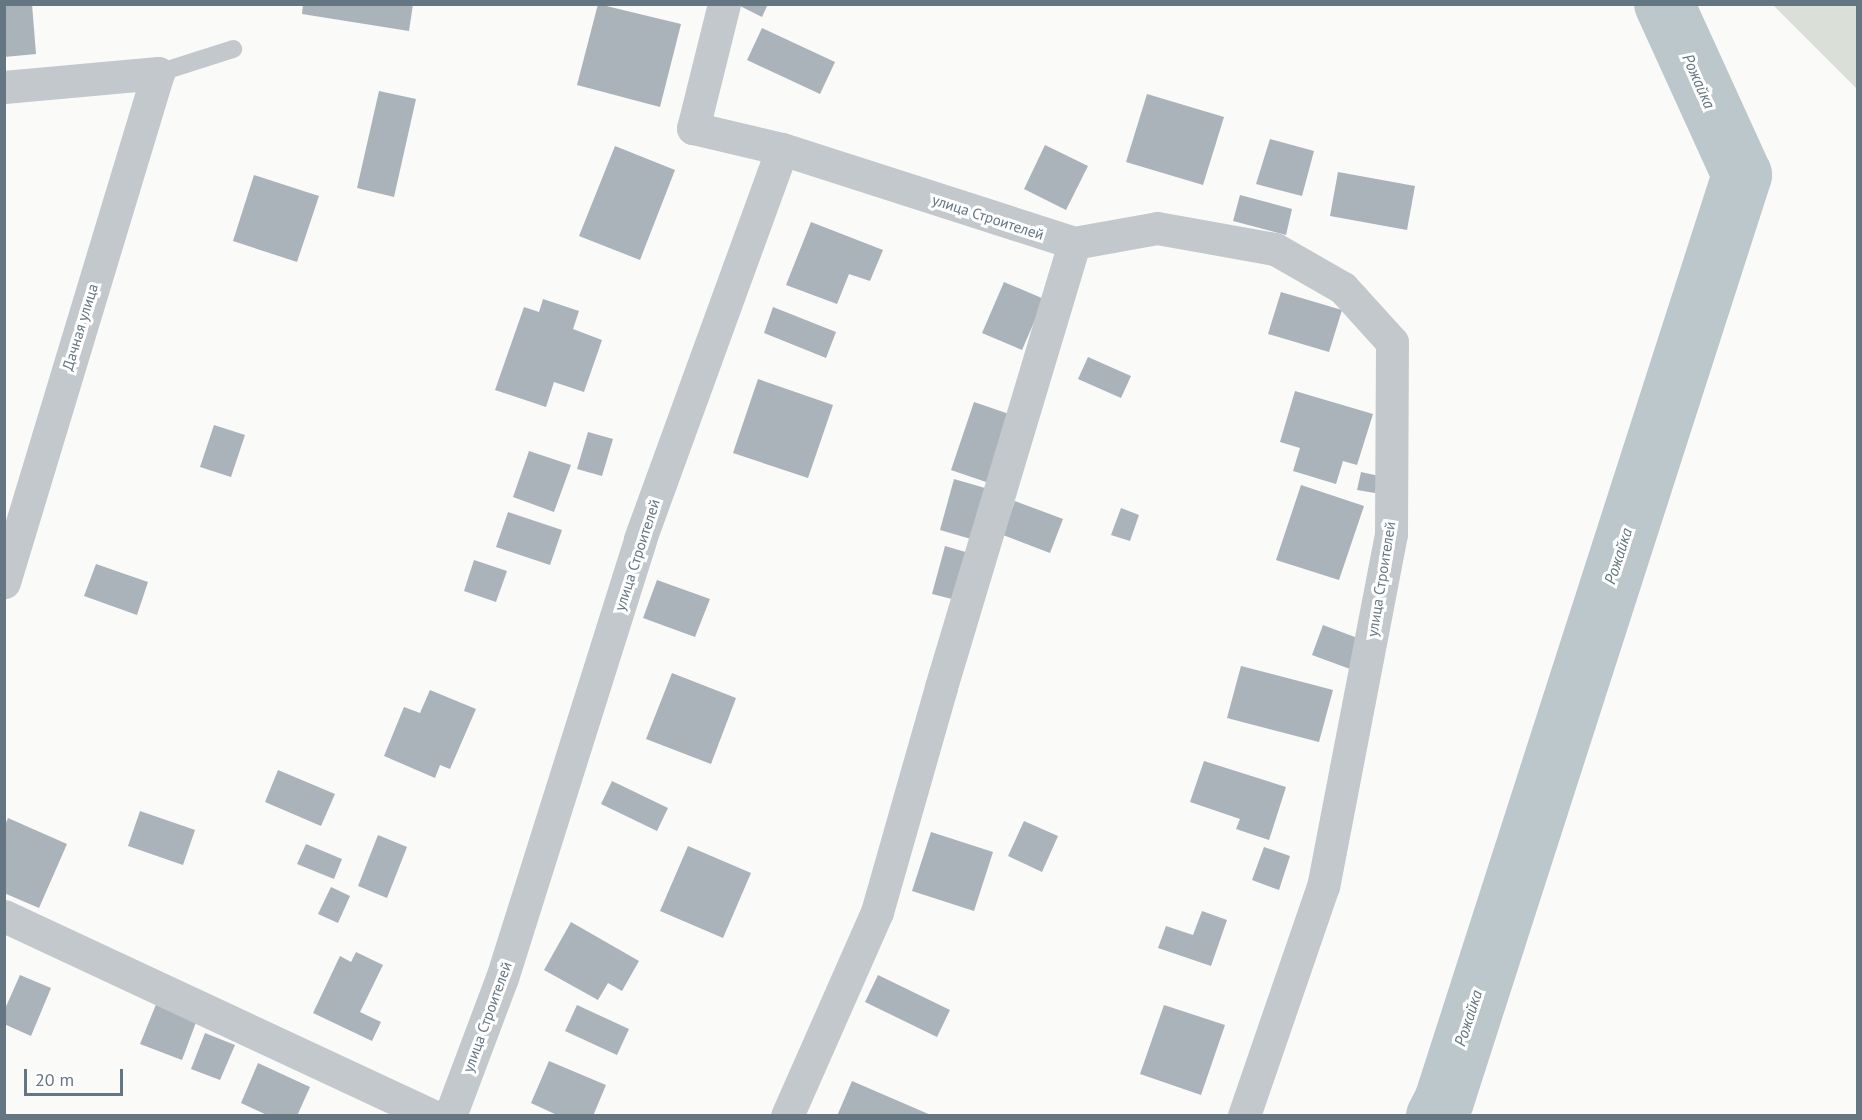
<!DOCTYPE html>
<meta charset="utf-8">
<style>
body{margin:0}
#map{position:relative;width:1862px;height:1120px;overflow:hidden;background:#fafaf8;font-family:"PT Sans",sans-serif}
div>[style]{position:absolute}
[style*='--x']{left:calc(var(--x)*1px);top:calc(var(--y)*1px);width:calc(var(--w)*1px);rotate:calc(var(--a)*1deg)}
.green>*{inset:0;background:#dadfd7}
.river>*{height:60px;margin:-30px;padding:0 30px;transform-origin:30px;border-radius:30px;background:#bbc7cb}
.building>*{inset:0;background:#aab3b9}
.service>*{height:18px;margin:-9px;padding:0 9px;transform-origin:9px;border-radius:9px;background:#c3c8cc}
.minor>*{height:33px;margin:-16.5px;padding:0 16.5px;transform-origin:16.5px;border-radius:16.5px;background:#c3c8cc}
span{translate:-50% -50%;white-space:nowrap;text-align:center;line-height:1.15;-webkit-text-stroke:6px #fff;paint-order:stroke}
.street-label{font-size:15px;color:#657683}
.water-label{font-size:16px;color:#60757c;font-style:italic}
.frame{position:absolute;inset:0;border:6px solid #657683;pointer-events:none}
.scale{position:absolute;left:24px;top:1069px;width:99px;height:27px;box-sizing:border-box;border:3px solid #657683;border-top:0;padding-left:8px;font-size:18px;line-height:21px;white-space:nowrap;color:#657683;-webkit-text-stroke:4px #fff;paint-order:stroke}
</style>
<div id="map">
<div class="green">
<i style="clip-path:polygon(1773px 5px,1857px 5px,1857px 89px)"></i>
</div>
<div class="river">
<i style="--x:1436;--y:1116;--w:17;--a:-62"></i>
<i style="--x:1444;--y:1101;--w:973;--a:-72.16"></i>
<i style="--x:1742;--y:175;--w:188;--a:-114.5"></i>
</div>
<div class="building">
<i style="clip-path:polygon(4px 4px,32px 4px,36px 54px,4px 57px)"></i>
<i style="clip-path:polygon(303px 4px,413px 4px,409px 31px,302px 14px)"></i>
<i style="clip-path:polygon(598px 4px,681px 24px,660px 107px,577px 85px)"></i>
<i style="clip-path:polygon(736px 4px,768px 4px,762px 17px)"></i>
<i style="clip-path:polygon(762px 28px,835px 62px,820px 94px,747px 60px)"></i>
<i style="clip-path:polygon(379px 91px,416px 99px,394px 197px,357px 188px)"></i>
<i style="clip-path:polygon(1147px 94px,1224px 117px,1203px 185px,1126px 162px)"></i>
<i style="clip-path:polygon(1270px 139px,1314px 151px,1302px 196px,1256px 184px)"></i>
<i style="clip-path:polygon(1045px 145px,1088px 166px,1066px 210px,1024px 189px)"></i>
<i style="clip-path:polygon(615px 146px,675px 170px,640px 260px,579px 236px)"></i>
<i style="clip-path:polygon(1338px 172px,1415px 186px,1407px 230px,1330px 216px)"></i>
<i style="clip-path:polygon(254px 175px,319px 196px,297px 262px,233px 241px)"></i>
<i style="clip-path:polygon(1240px 195px,1292px 209px,1286px 235px,1233px 221px)"></i>
<i style="clip-path:polygon(811px 222px,883px 250px,870px 281px,849px 274px,837px 304px,786px 285px)"></i>
<i style="clip-path:polygon(1004px 282px,1044px 299px,1022px 350px,982px 333px)"></i>
<i style="clip-path:polygon(1281px 292px,1342px 310px,1329px 352px,1268px 334px)"></i>
<i style="clip-path:polygon(543px 299px,579px 311px,573px 329px,602px 340px,584px 392px,554px 382px,546px 407px,495px 390px,524px 307px,539px 312px)"></i>
<i style="clip-path:polygon(773px 307px,836px 332px,826px 358px,764px 333px)"></i>
<i style="clip-path:polygon(1088px 357px,1131px 376px,1121px 398px,1078px 379px)"></i>
<i style="clip-path:polygon(758px 379px,833px 405px,808px 478px,733px 453px)"></i>
<i style="clip-path:polygon(1295px 391px,1373px 414px,1357px 465px,1343px 461px,1336px 484px,1293px 471px,1300px 448px,1280px 442px)"></i>
<i style="clip-path:polygon(974px 402px,1012px 415px,989px 483px,951px 470px)"></i>
<i style="clip-path:polygon(214px 425px,245px 435px,231px 477px,200px 467px)"></i>
<i style="clip-path:polygon(588px 432px,613px 439px,602px 476px,577px 469px)"></i>
<i style="clip-path:polygon(529px 451px,571px 465px,554px 512px,513px 497px)"></i>
<i style="clip-path:polygon(1361px 472px,1379px 476px,1375px 493px,1357px 490px)"></i>
<i style="clip-path:polygon(954px 479px,985px 488px,971px 539px,940px 530px)"></i>
<i style="clip-path:polygon(1301px 485px,1364px 506px,1339px 580px,1276px 560px)"></i>
<i style="clip-path:polygon(1015px 501px,1063px 519px,1050px 553px,1003px 535px)"></i>
<i style="clip-path:polygon(1121px 508px,1139px 515px,1130px 541px,1111px 535px)"></i>
<i style="clip-path:polygon(508px 512px,562px 530px,550px 565px,496px 547px)"></i>
<i style="clip-path:polygon(945px 546px,969px 553px,956px 600px,932px 594px)"></i>
<i style="clip-path:polygon(474px 560px,507px 571px,496px 602px,464px 591px)"></i>
<i style="clip-path:polygon(96px 564px,148px 582px,137px 615px,84px 596px)"></i>
<i style="clip-path:polygon(657px 580px,710px 599px,695px 637px,643px 618px)"></i>
<i style="clip-path:polygon(1323px 625px,1360px 639px,1350px 669px,1312px 655px)"></i>
<i style="clip-path:polygon(1241px 666px,1333px 690px,1319px 742px,1227px 718px)"></i>
<i style="clip-path:polygon(672px 673px,736px 698px,711px 764px,646px 739px)"></i>
<i style="clip-path:polygon(430px 690px,476px 709px,450px 769px,440px 765px,435px 778px,384px 756px,404px 707px,420px 713px)"></i>
<i style="clip-path:polygon(1204px 761px,1286px 787px,1269px 840px,1236px 829px,1240px 819px,1190px 802px)"></i>
<i style="clip-path:polygon(278px 770px,335px 794px,321px 826px,265px 802px)"></i>
<i style="clip-path:polygon(612px 781px,668px 808px,657px 831px,601px 804px)"></i>
<i style="clip-path:polygon(140px 811px,195px 830px,183px 865px,128px 846px)"></i>
<i style="clip-path:polygon(8px 818px,67px 844px,39px 908px,4px 893px,4px 827px)"></i>
<i style="clip-path:polygon(1024px 821px,1058px 836px,1042px 872px,1008px 856px)"></i>
<i style="clip-path:polygon(931px 832px,993px 852px,974px 911px,912px 891px)"></i>
<i style="clip-path:polygon(378px 835px,407px 847px,387px 898px,358px 886px)"></i>
<i style="clip-path:polygon(306px 844px,342px 859px,334px 879px,297px 864px)"></i>
<i style="clip-path:polygon(688px 846px,751px 873px,723px 938px,660px 911px)"></i>
<i style="clip-path:polygon(1264px 847px,1290px 856px,1279px 890px,1252px 880px)"></i>
<i style="clip-path:polygon(331px 887px,350px 896px,338px 923px,318px 914px)"></i>
<i style="clip-path:polygon(1202px 911px,1227px 920px,1211px 966px,1158px 948px,1166px 926px,1193px 935px)"></i>
<i style="clip-path:polygon(571px 922px,639px 961px,622px 991px,608px 983px,598px 1000px,544px 970px)"></i>
<i style="clip-path:polygon(356px 952px,383px 965px,360px 1012px,381px 1022px,372px 1041px,313px 1013px,340px 956px,351px 962px)"></i>
<i style="clip-path:polygon(20px 975px,51px 988px,31px 1036px,4px 1024px,4px 1011px)"></i>
<i style="clip-path:polygon(878px 975px,950px 1010px,937px 1037px,865px 1002px)"></i>
<i style="clip-path:polygon(157px 1002px,198px 1017px,182px 1060px,140px 1044px)"></i>
<i style="clip-path:polygon(577px 1005px,629px 1029px,617px 1055px,565px 1031px)"></i>
<i style="clip-path:polygon(1164px 1005px,1225px 1025px,1201px 1095px,1140px 1074px)"></i>
<i style="clip-path:polygon(205px 1033px,235px 1045px,220px 1080px,191px 1069px)"></i>
<i style="clip-path:polygon(549px 1061px,606px 1085px,593px 1116px,559px 1116px,531px 1103px)"></i>
<i style="clip-path:polygon(258px 1063px,310px 1087px,297px 1116px,269px 1116px,241px 1103px)"></i>
<i style="clip-path:polygon(852px 1081px,933px 1116px,837px 1116px)"></i>
</div>
<div class="service">
<i style="--x:158;--y:73;--w:79;--a:-17.7"></i>
</div>
<div class="minor">
<i style="--x:724;--y:4;--w:128;--a:104"></i>
<i style="--x:693;--y:128;--w:91;--a:13.3"></i>
<i style="--x:4;--y:87;--w:155;--a:-5.2"></i>
<i style="--x:158;--y:73;--w:532;--a:106.83"></i>
<i style="--x:4;--y:916;--w:472;--a:25"></i>
<i style="--x:450;--y:1116;--w:147;--a:-69.4"></i>
<i style="--x:502;--y:978;--w:460;--a:-72.5"></i>
<i style="--x:640;--y:539;--w:415;--a:-70"></i>
<i style="--x:782;--y:149;--w:307;--a:17.8"></i>
<i style="--x:1074;--y:243;--w:84;--a:-10.2"></i>
<i style="--x:1157;--y:228;--w:120;--a:10.1"></i>
<i style="--x:1275;--y:249;--w:78;--a:29.8"></i>
<i style="--x:1343;--y:288;--w:73;--a:47.8"></i>
<i style="--x:1392;--y:342;--w:192;--a:90.3"></i>
<i style="--x:1391;--y:534;--w:359;--a:100.9"></i>
<i style="--x:1323;--y:886;--w:243;--a:109"></i>
<i style="--x:787;--y:1116;--w:223;--a:-66.2"></i>
<i style="--x:877;--y:912;--w:234;--a:-74.1"></i>
<i style="--x:941;--y:687;--w:463;--a:-73.3"></i>
</div>
<div class="street-label">
<span style="left:988px;top:217px;rotate:18deg">улица Строителей</span>
<span style="left:80px;top:327px;rotate:-73deg">Дачная улица</span>
<span style="left:637px;top:555px;rotate:-72deg">улица Строителей</span>
<span style="left:1381px;top:579px;rotate:-81deg">улица Строителей</span>
<span style="left:487px;top:1017px;rotate:-70deg">улица Строителей</span>
</div>
<div class="water-label">
<span style="left:1699px;top:81px;rotate:66deg">Рожайка</span>
<span style="left:1618px;top:556px;rotate:-72deg">Рожайка</span>
<span style="left:1468px;top:1018px;rotate:-72deg">Рожайка</span>
</div>
<div class="frame"></div>
<div class="scale">20 m</div>
</div>
